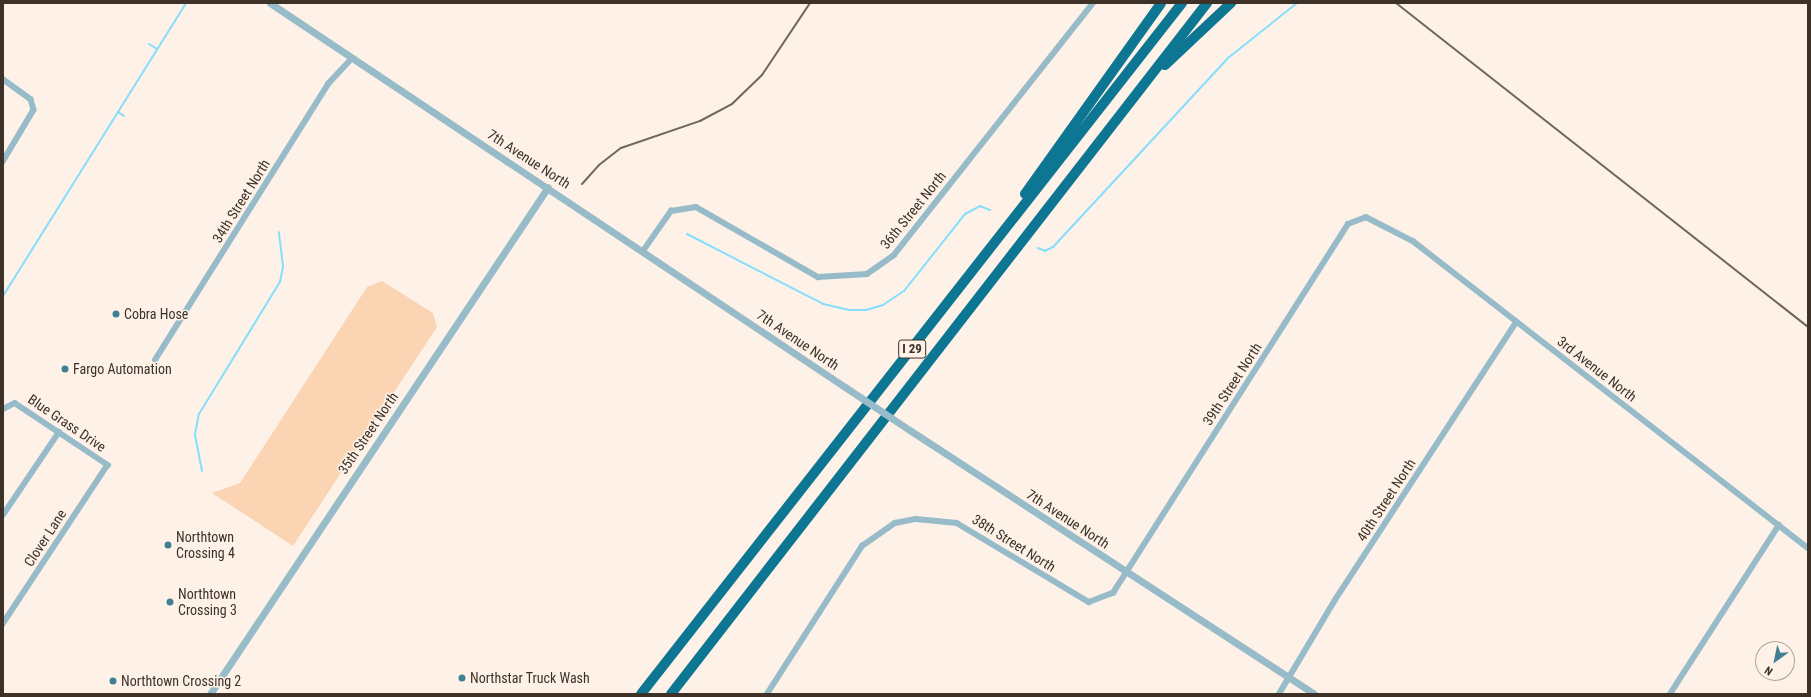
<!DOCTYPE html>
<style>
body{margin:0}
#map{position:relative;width:1811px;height:697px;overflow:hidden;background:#fef2e8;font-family:"Roboto Condensed",sans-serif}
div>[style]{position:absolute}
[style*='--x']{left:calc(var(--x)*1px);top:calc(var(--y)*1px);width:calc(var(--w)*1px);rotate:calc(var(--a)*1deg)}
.green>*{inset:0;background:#fbd4b4}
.stream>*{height:2px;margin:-1px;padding:0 1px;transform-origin:1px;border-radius:1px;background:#85defd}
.minor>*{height:5.5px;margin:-2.75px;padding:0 2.75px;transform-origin:2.75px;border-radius:2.75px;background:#97bbc8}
.tertiary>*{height:7px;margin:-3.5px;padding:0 3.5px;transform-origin:3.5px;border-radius:3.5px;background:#97bbc8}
.motorway>*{height:10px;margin:-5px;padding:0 5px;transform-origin:5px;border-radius:5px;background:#0d7793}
.rail>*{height:2px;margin:-1px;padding:0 1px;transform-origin:1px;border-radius:1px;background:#72665c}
.tertiary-bridge>*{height:7px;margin:-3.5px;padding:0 3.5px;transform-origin:3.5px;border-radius:3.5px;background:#97bbc8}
.dots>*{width:11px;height:11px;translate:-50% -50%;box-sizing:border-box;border:2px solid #fef2e8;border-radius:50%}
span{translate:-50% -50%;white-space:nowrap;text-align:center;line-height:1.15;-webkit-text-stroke:3px #fef2e8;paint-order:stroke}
.shield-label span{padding:1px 3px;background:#fef2e8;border:1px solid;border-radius:3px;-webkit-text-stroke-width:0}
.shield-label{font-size:13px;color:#3d3128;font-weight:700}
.street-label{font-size:14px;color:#3d3128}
.poi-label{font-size:14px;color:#3d3128}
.left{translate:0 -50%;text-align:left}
.frame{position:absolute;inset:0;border:4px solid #3d3128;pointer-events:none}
.north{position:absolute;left:1755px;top:641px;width:40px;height:40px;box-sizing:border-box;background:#fef2e8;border:1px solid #b1a59b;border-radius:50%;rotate:213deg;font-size:11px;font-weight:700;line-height:16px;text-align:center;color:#3d3128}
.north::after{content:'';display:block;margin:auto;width:14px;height:18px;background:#417f95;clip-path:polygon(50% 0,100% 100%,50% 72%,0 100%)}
</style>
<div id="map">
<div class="green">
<i style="clip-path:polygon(382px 281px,433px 313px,437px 327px,293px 546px,212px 493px,240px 483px,367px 287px)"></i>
</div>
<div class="stream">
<i style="--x:149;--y:44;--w:9;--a:32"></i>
<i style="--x:118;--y:112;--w:7;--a:34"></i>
<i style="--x:687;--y:234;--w:153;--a:27.2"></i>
<i style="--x:823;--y:304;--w:27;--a:13"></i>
<i style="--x:849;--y:310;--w:17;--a:0"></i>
<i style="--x:866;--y:310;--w:18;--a:-16"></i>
<i style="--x:883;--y:305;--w:25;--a:-34"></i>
<i style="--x:904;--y:291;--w:98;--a:-51.6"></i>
<i style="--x:965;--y:214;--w:17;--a:-28"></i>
<i style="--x:980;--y:206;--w:11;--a:22"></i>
<i style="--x:1038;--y:248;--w:8;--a:23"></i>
<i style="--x:1045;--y:251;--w:9;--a:-27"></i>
<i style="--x:1053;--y:247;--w:258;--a:-47.2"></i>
<i style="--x:1228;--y:58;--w:87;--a:-38.5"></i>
<i style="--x:3;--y:296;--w:345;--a:-58"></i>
<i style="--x:202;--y:471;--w:38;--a:-101"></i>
<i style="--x:195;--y:434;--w:20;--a:-79"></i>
<i style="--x:199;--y:414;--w:155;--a:-58.5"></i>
<i style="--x:280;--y:282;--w:16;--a:-79"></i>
<i style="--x:283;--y:266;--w:34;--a:-97"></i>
</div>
<div class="minor">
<i style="--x:3;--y:79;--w:34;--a:36"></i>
<i style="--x:31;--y:99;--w:11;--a:75"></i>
<i style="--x:34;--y:110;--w:61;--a:120.8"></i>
<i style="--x:643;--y:251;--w:49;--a:-55"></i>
<i style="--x:671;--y:211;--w:25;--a:-9"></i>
<i style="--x:696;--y:207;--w:141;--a:29.8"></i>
<i style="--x:818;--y:277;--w:49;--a:-3.5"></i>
<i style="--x:867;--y:274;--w:33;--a:-35"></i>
<i style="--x:894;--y:255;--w:321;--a:-51.7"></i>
<i style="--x:155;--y:360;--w:326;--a:-57.9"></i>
<i style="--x:328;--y:84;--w:35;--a:-47"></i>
<i style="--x:3;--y:409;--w:13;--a:-27"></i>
<i style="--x:15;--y:403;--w:112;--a:33.7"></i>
<i style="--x:108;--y:465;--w:191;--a:123.4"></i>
<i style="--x:3;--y:515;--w:100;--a:-56"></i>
<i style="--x:767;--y:694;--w:176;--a:-57.3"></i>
<i style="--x:862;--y:546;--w:40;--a:-34.9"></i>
<i style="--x:895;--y:523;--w:21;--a:-11"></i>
<i style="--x:916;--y:519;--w:41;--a:5.6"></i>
<i style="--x:957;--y:523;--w:154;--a:30.9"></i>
<i style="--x:1089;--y:602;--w:26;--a:-21"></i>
<i style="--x:1113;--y:593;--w:437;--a:-57.5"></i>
<i style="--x:1348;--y:224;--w:19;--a:-21"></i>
<i style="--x:1366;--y:217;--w:53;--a:27.1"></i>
<i style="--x:1413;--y:241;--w:500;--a:37.85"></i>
<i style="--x:1279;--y:694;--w:109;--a:-59.2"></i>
<i style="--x:1335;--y:600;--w:332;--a:-56.9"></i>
<i style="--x:1670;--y:694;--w:201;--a:-57.2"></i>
</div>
<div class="tertiary">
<i style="--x:270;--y:3;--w:691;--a:33.74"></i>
<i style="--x:911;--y:431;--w:481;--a:33.1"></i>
<i style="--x:210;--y:694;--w:609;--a:-56.31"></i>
</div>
<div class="motorway">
<i style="--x:1165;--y:65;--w:91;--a:-43.2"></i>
<i style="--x:1025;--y:194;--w:234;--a:-54.5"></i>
<i style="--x:641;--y:694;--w:878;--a:-51.94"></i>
<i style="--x:671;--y:694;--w:875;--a:-52.2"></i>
</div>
<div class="rail">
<i style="--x:1396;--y:3;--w:524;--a:38.18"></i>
<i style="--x:582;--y:184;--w:25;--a:-48"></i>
<i style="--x:599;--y:165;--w:28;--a:-38"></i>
<i style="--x:621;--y:148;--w:83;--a:-18.9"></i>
<i style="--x:700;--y:121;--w:36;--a:-28"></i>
<i style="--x:732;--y:104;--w:42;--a:-44"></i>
<i style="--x:762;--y:75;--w:87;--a:-56.3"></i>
</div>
<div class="tertiary-bridge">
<i style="--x:845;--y:387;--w:79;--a:33.7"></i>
</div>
<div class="dots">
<i style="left:116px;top:314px;background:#417f95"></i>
<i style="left:65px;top:369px;background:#417f95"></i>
<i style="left:168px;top:545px;background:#417f95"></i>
<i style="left:170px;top:602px;background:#417f95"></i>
<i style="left:462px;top:678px;background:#417f95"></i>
<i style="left:113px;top:681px;background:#417f95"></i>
</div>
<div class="shield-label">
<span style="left:912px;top:349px">I 29</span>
</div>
<div class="street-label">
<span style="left:529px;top:159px;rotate:33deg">7th Avenue North</span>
<span style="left:241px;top:201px;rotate:-58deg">34th Street North</span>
<span style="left:913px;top:210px;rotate:-51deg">36th Street North</span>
<span style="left:798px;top:340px;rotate:34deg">7th Avenue North</span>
<span style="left:1597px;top:369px;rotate:38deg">3rd Avenue North</span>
<span style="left:1232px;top:384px;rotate:-57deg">39th Street North</span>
<span style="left:67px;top:423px;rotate:34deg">Blue Grass Drive</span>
<span style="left:368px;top:433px;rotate:-56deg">35th Street North</span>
<span style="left:1386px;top:500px;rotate:-57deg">40th Street North</span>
<span style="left:1068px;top:519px;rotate:33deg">7th Avenue North</span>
<span style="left:45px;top:538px;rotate:-57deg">Clover Lane</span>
<span style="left:1014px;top:543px;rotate:32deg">38th Street North</span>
</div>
<div class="poi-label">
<span class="left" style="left:124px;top:314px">Cobra Hose</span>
<span class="left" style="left:73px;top:369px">Fargo Automation</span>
<span class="left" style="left:176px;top:545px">Northtown<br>Crossing 4</span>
<span class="left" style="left:178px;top:602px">Northtown<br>Crossing 3</span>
<span class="left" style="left:470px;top:678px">Northstar Truck Wash</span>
<span class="left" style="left:121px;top:681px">Northtown Crossing 2</span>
</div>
<div class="frame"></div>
<div class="north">N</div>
</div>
